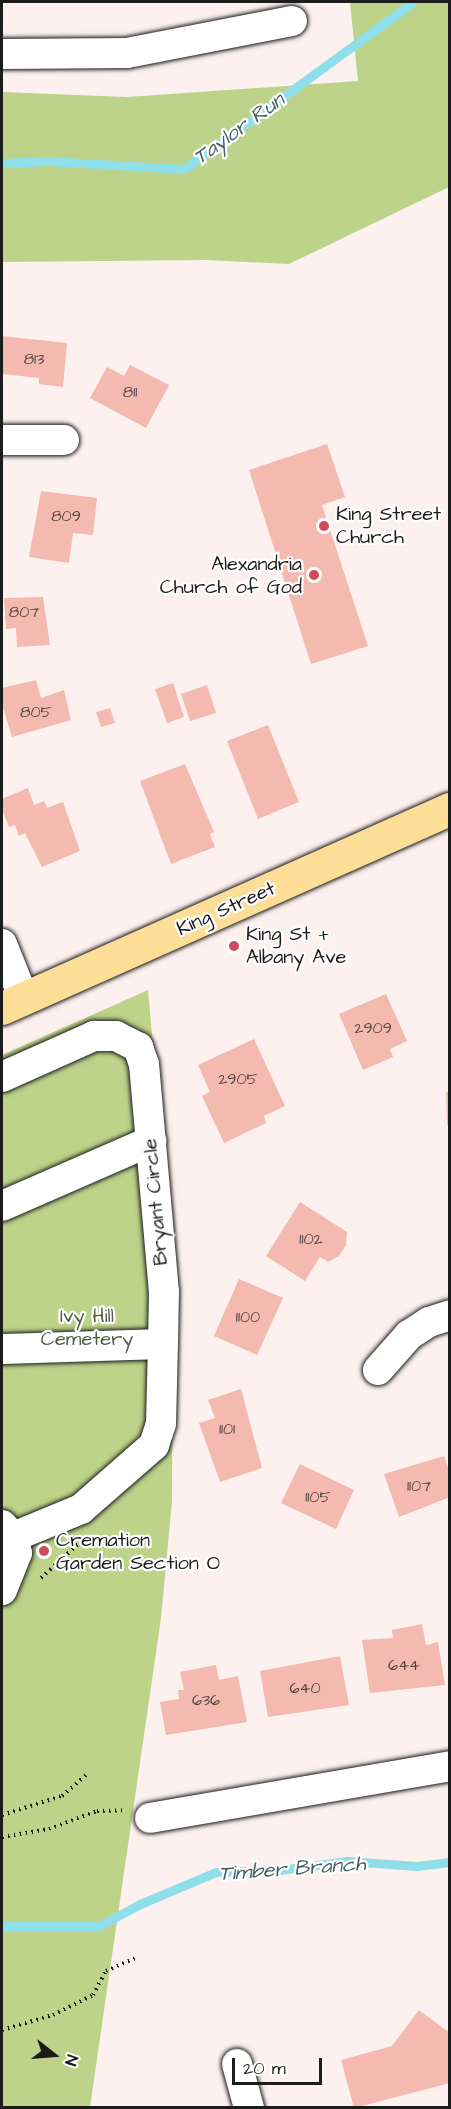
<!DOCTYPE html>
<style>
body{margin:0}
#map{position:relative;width:451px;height:2109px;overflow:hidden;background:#fdf1ef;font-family:"Architects Daughter",sans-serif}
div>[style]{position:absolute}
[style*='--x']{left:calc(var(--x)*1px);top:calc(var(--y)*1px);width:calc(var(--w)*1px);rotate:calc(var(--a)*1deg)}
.green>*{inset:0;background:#bcd389}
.stream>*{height:9px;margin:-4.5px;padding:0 4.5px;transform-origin:4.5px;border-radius:4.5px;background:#8fdfea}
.building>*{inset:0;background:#f4b9af}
.path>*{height:4px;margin-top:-2px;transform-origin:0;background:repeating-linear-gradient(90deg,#1c1c1c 0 1.5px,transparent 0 6px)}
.roads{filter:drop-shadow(0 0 2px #1c1c1c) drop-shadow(0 0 2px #1c1c1c)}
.minor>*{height:30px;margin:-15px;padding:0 15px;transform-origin:15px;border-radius:15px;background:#fff}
.major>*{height:33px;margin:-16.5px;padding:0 16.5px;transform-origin:16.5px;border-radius:16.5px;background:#fdde96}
.dots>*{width:16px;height:16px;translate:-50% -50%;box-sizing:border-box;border:3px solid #fff;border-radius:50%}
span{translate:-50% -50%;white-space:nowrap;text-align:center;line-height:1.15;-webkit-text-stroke:4.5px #fff;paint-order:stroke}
.number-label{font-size:16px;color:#524341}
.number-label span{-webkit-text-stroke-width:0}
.poi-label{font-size:20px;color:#1c1c1c}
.left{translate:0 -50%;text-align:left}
.right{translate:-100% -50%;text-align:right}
.street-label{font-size:20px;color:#1c1c1c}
.park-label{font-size:20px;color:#545c42}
.water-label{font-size:21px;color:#446064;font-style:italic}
.frame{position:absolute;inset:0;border:3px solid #1c1c1c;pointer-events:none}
.north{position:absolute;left:24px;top:2025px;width:60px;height:60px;-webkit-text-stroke:4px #fff;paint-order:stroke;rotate:107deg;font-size:16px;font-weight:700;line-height:24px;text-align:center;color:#1c1c1c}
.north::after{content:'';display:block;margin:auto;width:21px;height:27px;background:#1c1c1c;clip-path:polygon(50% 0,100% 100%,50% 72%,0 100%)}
.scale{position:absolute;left:232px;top:2058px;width:90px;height:27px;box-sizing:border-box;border:3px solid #1c1c1c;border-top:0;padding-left:8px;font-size:18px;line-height:21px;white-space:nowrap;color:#1c1c1c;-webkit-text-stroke:4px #fff;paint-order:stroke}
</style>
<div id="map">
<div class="green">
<i style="clip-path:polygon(350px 2px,449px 2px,449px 187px,289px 264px,206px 260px,2px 262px,2px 92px,127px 97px,358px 81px)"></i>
<i style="clip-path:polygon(148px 990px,173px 1269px,172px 1501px,161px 1618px,90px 2107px,2px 2107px,2px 1055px)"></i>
</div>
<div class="stream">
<i style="--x:2;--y:163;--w:47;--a:-2.4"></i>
<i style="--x:49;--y:161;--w:135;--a:3.4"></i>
<i style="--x:184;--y:169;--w:283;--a:-36.1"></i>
<i style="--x:2;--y:1926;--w:97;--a:0"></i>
<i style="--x:99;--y:1926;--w:47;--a:-28.2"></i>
<i style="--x:140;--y:1904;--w:82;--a:-22.8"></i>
<i style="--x:216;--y:1872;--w:64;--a:-1.8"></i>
<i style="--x:280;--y:1870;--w:68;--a:-7.7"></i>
<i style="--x:347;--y:1861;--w:70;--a:4.1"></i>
<i style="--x:417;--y:1866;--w:33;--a:-7"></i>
</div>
<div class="building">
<i style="clip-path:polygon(2px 336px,67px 343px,63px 387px,39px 384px,39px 378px,2px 374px)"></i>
<i style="clip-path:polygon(130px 365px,169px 385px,146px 428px,90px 398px,107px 367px,124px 376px)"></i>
<i style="clip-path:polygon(327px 444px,345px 497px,322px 505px,368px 646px,311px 664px,249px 470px)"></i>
<i style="clip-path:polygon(41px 491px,97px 498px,93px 535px,73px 533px,69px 563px,29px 557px)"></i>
<i style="clip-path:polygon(43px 597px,50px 645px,17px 647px,16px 628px,6px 629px,4px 598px)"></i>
<i style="clip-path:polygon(36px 680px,41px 698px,64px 690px,71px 720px,12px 737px,2px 704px,2px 688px)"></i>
<i style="clip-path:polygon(173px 683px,184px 717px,167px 723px,155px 689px)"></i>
<i style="clip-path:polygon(207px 685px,216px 713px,190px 721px,181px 694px)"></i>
<i style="clip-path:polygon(110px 708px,115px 723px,101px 727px,96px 712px)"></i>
<i style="clip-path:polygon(268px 725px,299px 802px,258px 819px,227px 741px)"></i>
<i style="clip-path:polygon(185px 764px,214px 832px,210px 834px,215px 847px,171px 864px,140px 781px)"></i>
<i style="clip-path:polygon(28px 788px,34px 805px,44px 801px,47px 808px,63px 802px,80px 851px,42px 867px,25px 833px,19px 836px,15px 825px,9px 827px,2px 809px,2px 799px)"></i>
<i style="clip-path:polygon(386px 994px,407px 1041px,390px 1049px,393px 1057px,363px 1070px,339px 1014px)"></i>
<i style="clip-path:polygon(254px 1039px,285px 1106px,264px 1116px,266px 1123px,224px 1143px,202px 1096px,210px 1092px,198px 1065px)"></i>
<i style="clip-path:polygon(446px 1092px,450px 1092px,450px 1125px,447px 1125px)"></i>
<i style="clip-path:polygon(300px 1202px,347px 1232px,346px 1245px,339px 1256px,328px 1262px,320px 1257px,305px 1281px,266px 1256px)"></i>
<i style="clip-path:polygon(239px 1279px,283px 1298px,257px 1355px,214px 1336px)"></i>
<i style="clip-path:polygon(241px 1389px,262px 1468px,220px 1482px,199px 1423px,215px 1418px,208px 1400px)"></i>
<i style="clip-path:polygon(444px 1456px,450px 1473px,450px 1497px,399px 1517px,384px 1474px)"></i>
<i style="clip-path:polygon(300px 1464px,354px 1490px,336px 1529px,281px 1503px)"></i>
<i style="clip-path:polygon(422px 1624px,426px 1645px,438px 1642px,445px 1685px,370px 1693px,362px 1640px,393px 1638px,392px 1630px)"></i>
<i style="clip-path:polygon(340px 1656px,349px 1705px,268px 1717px,260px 1671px)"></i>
<i style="clip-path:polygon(216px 1665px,219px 1680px,238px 1676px,247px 1722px,166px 1735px,160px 1702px,179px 1699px,178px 1690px,184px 1690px,180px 1672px)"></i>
<i style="clip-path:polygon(419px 2010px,450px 2033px,450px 2083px,354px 2108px,341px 2060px,392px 2046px)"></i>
</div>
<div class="path">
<i style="--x:41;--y:1578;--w:50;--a:-42.6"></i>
<i style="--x:2;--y:1815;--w:63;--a:-17.6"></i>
<i style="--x:62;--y:1796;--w:33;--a:-41"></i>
<i style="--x:2;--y:1837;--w:48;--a:-9.7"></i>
<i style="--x:49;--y:1829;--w:51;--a:-20.6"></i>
<i style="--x:97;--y:1811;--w:25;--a:-2"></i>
<i style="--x:2;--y:2030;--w:53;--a:-16.4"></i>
<i style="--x:53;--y:2015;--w:45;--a:-26.6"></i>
<i style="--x:93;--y:1995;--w:27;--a:-62"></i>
<i style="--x:106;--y:1971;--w:32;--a:-24"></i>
</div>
<div class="roads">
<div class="minor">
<i style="--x:2;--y:54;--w:125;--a:-0.5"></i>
<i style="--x:127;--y:53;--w:168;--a:-11"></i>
<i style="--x:2;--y:440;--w:62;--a:0"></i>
<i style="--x:2;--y:944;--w:59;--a:68.2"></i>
<i style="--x:2;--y:1077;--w:101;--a:-24"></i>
<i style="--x:94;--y:1036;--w:22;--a:0"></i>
<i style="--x:116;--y:1036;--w:25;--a:27"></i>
<i style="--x:138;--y:1047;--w:18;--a:71"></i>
<i style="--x:144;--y:1064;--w:228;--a:85"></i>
<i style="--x:164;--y:1291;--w:53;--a:91.1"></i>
<i style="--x:163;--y:1344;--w:161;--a:178.2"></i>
<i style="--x:2;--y:1206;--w:163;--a:-23.6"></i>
<i style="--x:378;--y:1370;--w:47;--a:-48.5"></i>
<i style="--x:409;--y:1335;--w:24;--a:-33"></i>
<i style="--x:429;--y:1322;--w:22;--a:-18"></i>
<i style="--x:2;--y:1525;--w:16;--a:47"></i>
<i style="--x:13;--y:1537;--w:16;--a:76"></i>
<i style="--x:17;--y:1553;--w:40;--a:112"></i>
<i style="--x:13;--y:1537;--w:74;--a:-22.4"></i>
<i style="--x:81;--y:1509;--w:97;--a:-41.2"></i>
<i style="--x:154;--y:1445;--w:22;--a:-72"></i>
<i style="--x:161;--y:1424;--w:80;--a:-88.6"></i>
<i style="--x:150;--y:1818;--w:304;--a:-9.8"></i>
<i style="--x:237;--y:2064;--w:46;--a:74.7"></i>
</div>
<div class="major">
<i style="--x:2;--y:1008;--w:490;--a:-24"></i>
</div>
</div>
<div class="dots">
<i style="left:324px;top:526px;background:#d1495b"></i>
<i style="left:314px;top:575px;background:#d1495b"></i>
<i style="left:234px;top:946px;background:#d1495b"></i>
<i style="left:44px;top:1551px;background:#d1495b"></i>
</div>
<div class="number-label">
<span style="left:34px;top:359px">813</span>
<span style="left:130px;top:392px">811</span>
<span style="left:66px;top:516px">809</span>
<span style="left:24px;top:612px">807</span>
<span style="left:36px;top:712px">805</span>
<span style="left:373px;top:1028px">2909</span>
<span style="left:238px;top:1079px">2905</span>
<span style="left:311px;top:1239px">1102</span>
<span style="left:248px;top:1317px">1100</span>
<span style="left:227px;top:1429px">1101</span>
<span style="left:419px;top:1486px">1107</span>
<span style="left:318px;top:1497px">1105</span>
<span style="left:404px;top:1665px">644</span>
<span style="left:305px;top:1688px">640</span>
<span style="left:206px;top:1700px">636</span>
</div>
<div class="poi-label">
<span class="left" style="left:336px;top:526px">King Street<br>Church</span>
<span class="right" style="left:302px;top:576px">Alexandria<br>Church of God</span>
<span class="left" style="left:246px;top:946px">King St +<br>Albany Ave</span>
<span class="left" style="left:56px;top:1552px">Cremation<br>Garden Section O</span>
</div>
<div class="street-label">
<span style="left:226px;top:909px;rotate:-24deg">King Street</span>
<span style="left:156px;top:1202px;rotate:-95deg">Bryant Circle</span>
</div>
<div class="park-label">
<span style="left:87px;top:1328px">Ivy Hill<br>Cemetery</span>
</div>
<div class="water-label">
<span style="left:239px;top:129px;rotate:-36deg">Taylor Run</span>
<span style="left:292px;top:1869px;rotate:-4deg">Timber Branch</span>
</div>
<div class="frame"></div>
<div class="north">N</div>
<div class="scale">20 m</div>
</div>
